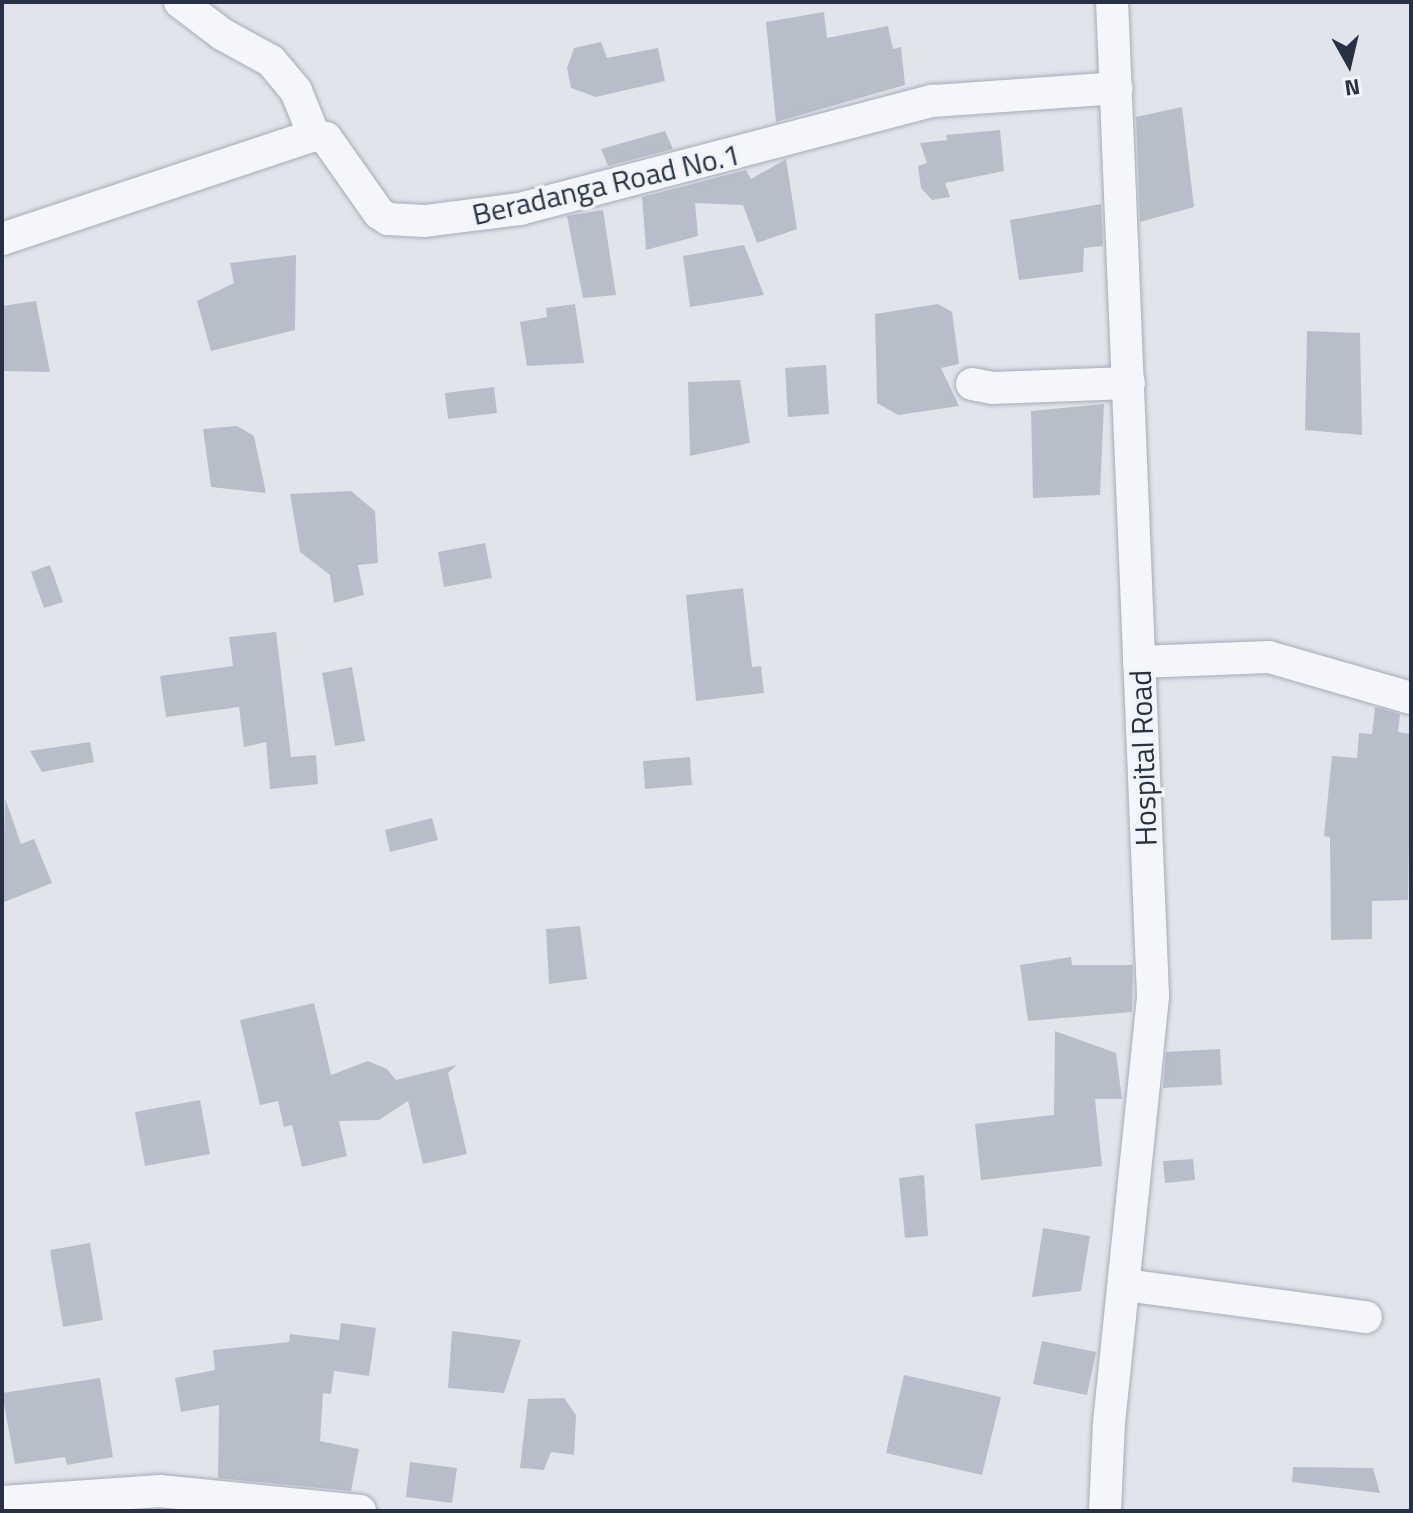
<!DOCTYPE html>
<style>
body{margin:0}
#map{position:relative;width:1413px;height:1513px;overflow:hidden;background:#e1e5eb;font-family:"Titillium Web",sans-serif}
div>[style]{position:absolute}
[style*='--x']{left:calc(var(--x)*1px);top:calc(var(--y)*1px);width:calc(var(--w)*1px);rotate:calc(var(--a)*1deg)}
.building>*{inset:0;background:#b8bec9}
.roads{filter:drop-shadow(0 0 2px #a6abb6) drop-shadow(0 0 2px #a6abb6)}
.minor>*{height:32px;margin:-16px;padding:0 16px;transform-origin:16px;border-radius:16px;background:#f5f6f9}
span{translate:-50% -50%;white-space:nowrap;text-align:center;line-height:1.15;-webkit-text-stroke:7px #f1f4f8;paint-order:stroke}
.street-label{font-size:30px;color:#283144}
.frame{position:absolute;inset:0;border:4px solid #283144;pointer-events:none}
.north{position:absolute;left:1309px;top:24px;width:80px;height:80px;-webkit-text-stroke:6px #f1f4f8;paint-order:stroke;rotate:172deg;font-size:22px;font-weight:700;line-height:32px;text-align:center;color:#283144}
.north::after{content:'';display:block;margin:auto;width:28px;height:36px;background:#283144;clip-path:polygon(50% 0,100% 100%,50% 72%,0 100%)}
</style>
<div id="map">
<div class="building">
<i style="clip-path:polygon(824px 12px,827px 38px,888px 26px,893px 49px,901px 47px,905px 85px,776px 122px,766px 22px)"></i>
<i style="clip-path:polygon(601px 42px,607px 58px,658px 48px,665px 81px,596px 97px,571px 88px,567px 68px,574px 48px)"></i>
<i style="clip-path:polygon(1182px 107px,1194px 207px,1140px 222px,1136px 117px)"></i>
<i style="clip-path:polygon(1000px 130px,1004px 171px,945px 183px,950px 197px,932px 200px,921px 188px,918px 166px,927px 163px,920px 143px,947px 140px,946px 135px)"></i>
<i style="clip-path:polygon(665px 131px,673px 149px,608px 166px,601px 149px)"></i>
<i style="clip-path:polygon(786px 159px,797px 229px,757px 243px,743px 205px,695px 203px,698px 236px,646px 250px,642px 197px,746px 170px,751px 179px)"></i>
<i style="clip-path:polygon(1101px 204px,1103px 246px,1084px 248px,1083px 272px,1019px 280px,1010px 220px)"></i>
<i style="clip-path:polygon(603px 210px,616px 295px,583px 298px,567px 216px)"></i>
<i style="clip-path:polygon(744px 245px,764px 295px,690px 307px,683px 256px)"></i>
<i style="clip-path:polygon(296px 255px,295px 330px,211px 351px,197px 301px,234px 283px,230px 263px)"></i>
<i style="clip-path:polygon(36px 301px,50px 372px,2px 371px,2px 306px)"></i>
<i style="clip-path:polygon(575px 304px,584px 363px,527px 366px,520px 322px,547px 317px,546px 308px)"></i>
<i style="clip-path:polygon(938px 304px,952px 312px,959px 364px,941px 368px,959px 406px,898px 415px,877px 403px,875px 314px)"></i>
<i style="clip-path:polygon(1307px 331px,1360px 333px,1362px 435px,1305px 430px)"></i>
<i style="clip-path:polygon(826px 365px,829px 414px,788px 417px,785px 368px)"></i>
<i style="clip-path:polygon(740px 380px,750px 443px,690px 456px,688px 382px)"></i>
<i style="clip-path:polygon(494px 387px,497px 413px,448px 419px,445px 393px)"></i>
<i style="clip-path:polygon(1104px 404px,1100px 495px,1033px 498px,1031px 411px)"></i>
<i style="clip-path:polygon(237px 426px,254px 436px,266px 493px,211px 487px,203px 429px)"></i>
<i style="clip-path:polygon(351px 491px,375px 511px,378px 563px,358px 565px,364px 595px,334px 603px,330px 575px,300px 552px,290px 494px)"></i>
<i style="clip-path:polygon(485px 543px,492px 578px,444px 587px,438px 552px)"></i>
<i style="clip-path:polygon(50px 565px,63px 602px,44px 608px,31px 572px)"></i>
<i style="clip-path:polygon(743px 588px,752px 667px,761px 666px,764px 693px,696px 701px,686px 595px)"></i>
<i style="clip-path:polygon(276px 632px,291px 757px,316px 755px,318px 784px,270px 789px,266px 742px,244px 747px,239px 707px,166px 717px,160px 676px,233px 666px,229px 637px)"></i>
<i style="clip-path:polygon(352px 667px,365px 741px,335px 746px,322px 673px)"></i>
<i style="clip-path:polygon(1375px 707px,1400px 714px,1398px 732px,1411px 734px,1408px 900px,1372px 901px,1372px 939px,1331px 940px,1330px 837px,1324px 836px,1332px 756px,1357px 758px,1359px 733px,1372px 734px)"></i>
<i style="clip-path:polygon(90px 742px,94px 762px,42px 772px,30px 751px)"></i>
<i style="clip-path:polygon(690px 757px,692px 785px,645px 789px,643px 761px)"></i>
<i style="clip-path:polygon(5px 798px,21px 844px,34px 839px,52px 883px,2px 903px)"></i>
<i style="clip-path:polygon(432px 818px,438px 840px,390px 852px,385px 830px)"></i>
<i style="clip-path:polygon(580px 926px,587px 979px,549px 984px,546px 929px)"></i>
<i style="clip-path:polygon(1071px 957px,1072px 965px,1133px 965px,1132px 1012px,1028px 1021px,1020px 965px)"></i>
<i style="clip-path:polygon(314px 1003px,331px 1075px,368px 1061px,387px 1069px,396px 1080px,457px 1065px,448px 1073px,467px 1154px,423px 1164px,408px 1101px,379px 1120px,339px 1121px,347px 1156px,302px 1167px,292px 1125px,284px 1127px,278px 1101px,260px 1105px,240px 1020px)"></i>
<i style="clip-path:polygon(1055px 1031px,1116px 1053px,1122px 1099px,1095px 1099px,1102px 1166px,981px 1180px,975px 1124px,1054px 1115px)"></i>
<i style="clip-path:polygon(1220px 1049px,1222px 1085px,1163px 1088px,1166px 1052px)"></i>
<i style="clip-path:polygon(200px 1100px,210px 1154px,145px 1166px,135px 1112px)"></i>
<i style="clip-path:polygon(1193px 1159px,1195px 1180px,1165px 1183px,1163px 1161px)"></i>
<i style="clip-path:polygon(924px 1175px,928px 1236px,905px 1238px,899px 1178px)"></i>
<i style="clip-path:polygon(1043px 1228px,1090px 1236px,1081px 1291px,1032px 1297px)"></i>
<i style="clip-path:polygon(90px 1243px,103px 1320px,63px 1327px,50px 1250px)"></i>
<i style="clip-path:polygon(341px 1323px,376px 1328px,369px 1376px,334px 1371px,331px 1394px,323px 1393px,320px 1441px,359px 1449px,351px 1491px,218px 1478px,219px 1405px,181px 1412px,175px 1378px,215px 1370px,213px 1350px,289px 1342px,290px 1334px,339px 1340px)"></i>
<i style="clip-path:polygon(452px 1331px,521px 1340px,504px 1393px,448px 1388px)"></i>
<i style="clip-path:polygon(1042px 1341px,1096px 1352px,1087px 1395px,1033px 1384px)"></i>
<i style="clip-path:polygon(904px 1375px,1001px 1397px,982px 1475px,886px 1453px)"></i>
<i style="clip-path:polygon(100px 1378px,113px 1457px,67px 1465px,65px 1457px,15px 1464px,2px 1393px)"></i>
<i style="clip-path:polygon(564px 1398px,576px 1415px,574px 1455px,551px 1452px,544px 1470px,520px 1468px,528px 1399px)"></i>
<i style="clip-path:polygon(410px 1462px,457px 1468px,452px 1503px,406px 1497px)"></i>
<i style="clip-path:polygon(1293px 1467px,1373px 1468px,1380px 1493px,1292px 1482px)"></i>
</div>
<div class="roads">
<div class="minor">
<i style="--x:180;--y:2;--w:53;--a:37.3"></i>
<i style="--x:222;--y:34;--w:56;--a:28.9"></i>
<i style="--x:271;--y:61;--w:39;--a:50"></i>
<i style="--x:296;--y:91;--w:48;--a:67.8"></i>
<i style="--x:2;--y:239;--w:329;--a:-18.4"></i>
<i style="--x:314;--y:135;--w:12;--a:14"></i>
<i style="--x:326;--y:138;--w:92;--a:54.8"></i>
<i style="--x:379;--y:213;--w:11;--a:34"></i>
<i style="--x:388;--y:219;--w:37;--a:3"></i>
<i style="--x:425;--y:221;--w:96;--a:-7.2"></i>
<i style="--x:520;--y:209;--w:427;--a:-14.7"></i>
<i style="--x:933;--y:101;--w:184;--a:-4"></i>
<i style="--x:972;--y:384;--w:20;--a:11"></i>
<i style="--x:992;--y:388;--w:137;--a:-2.1"></i>
<i style="--x:1139;--y:662;--w:130;--a:-2.2"></i>
<i style="--x:1269;--y:657;--w:148;--a:16.1"></i>
<i style="--x:1125;--y:1285;--w:243;--a:7.6"></i>
<i style="--x:2;--y:1502;--w:158;--a:-4"></i>
<i style="--x:160;--y:1491;--w:201;--a:5.7"></i>
<i style="--x:1105;--y:1511;--w:88;--a:-87.4"></i>
<i style="--x:1109;--y:1423;--w:430;--a:-84.1"></i>
<i style="--x:1153;--y:995;--w:994;--a:-92.36"></i>
</div>
</div>
<div class="street-label">
<span style="left:606px;top:184px;rotate:-13deg">Beradanga Road No.1</span>
<span style="left:1143px;top:758px;rotate:-92deg">Hospital Road</span>
</div>
<div class="frame"></div>
<div class="north">N</div>
</div>
